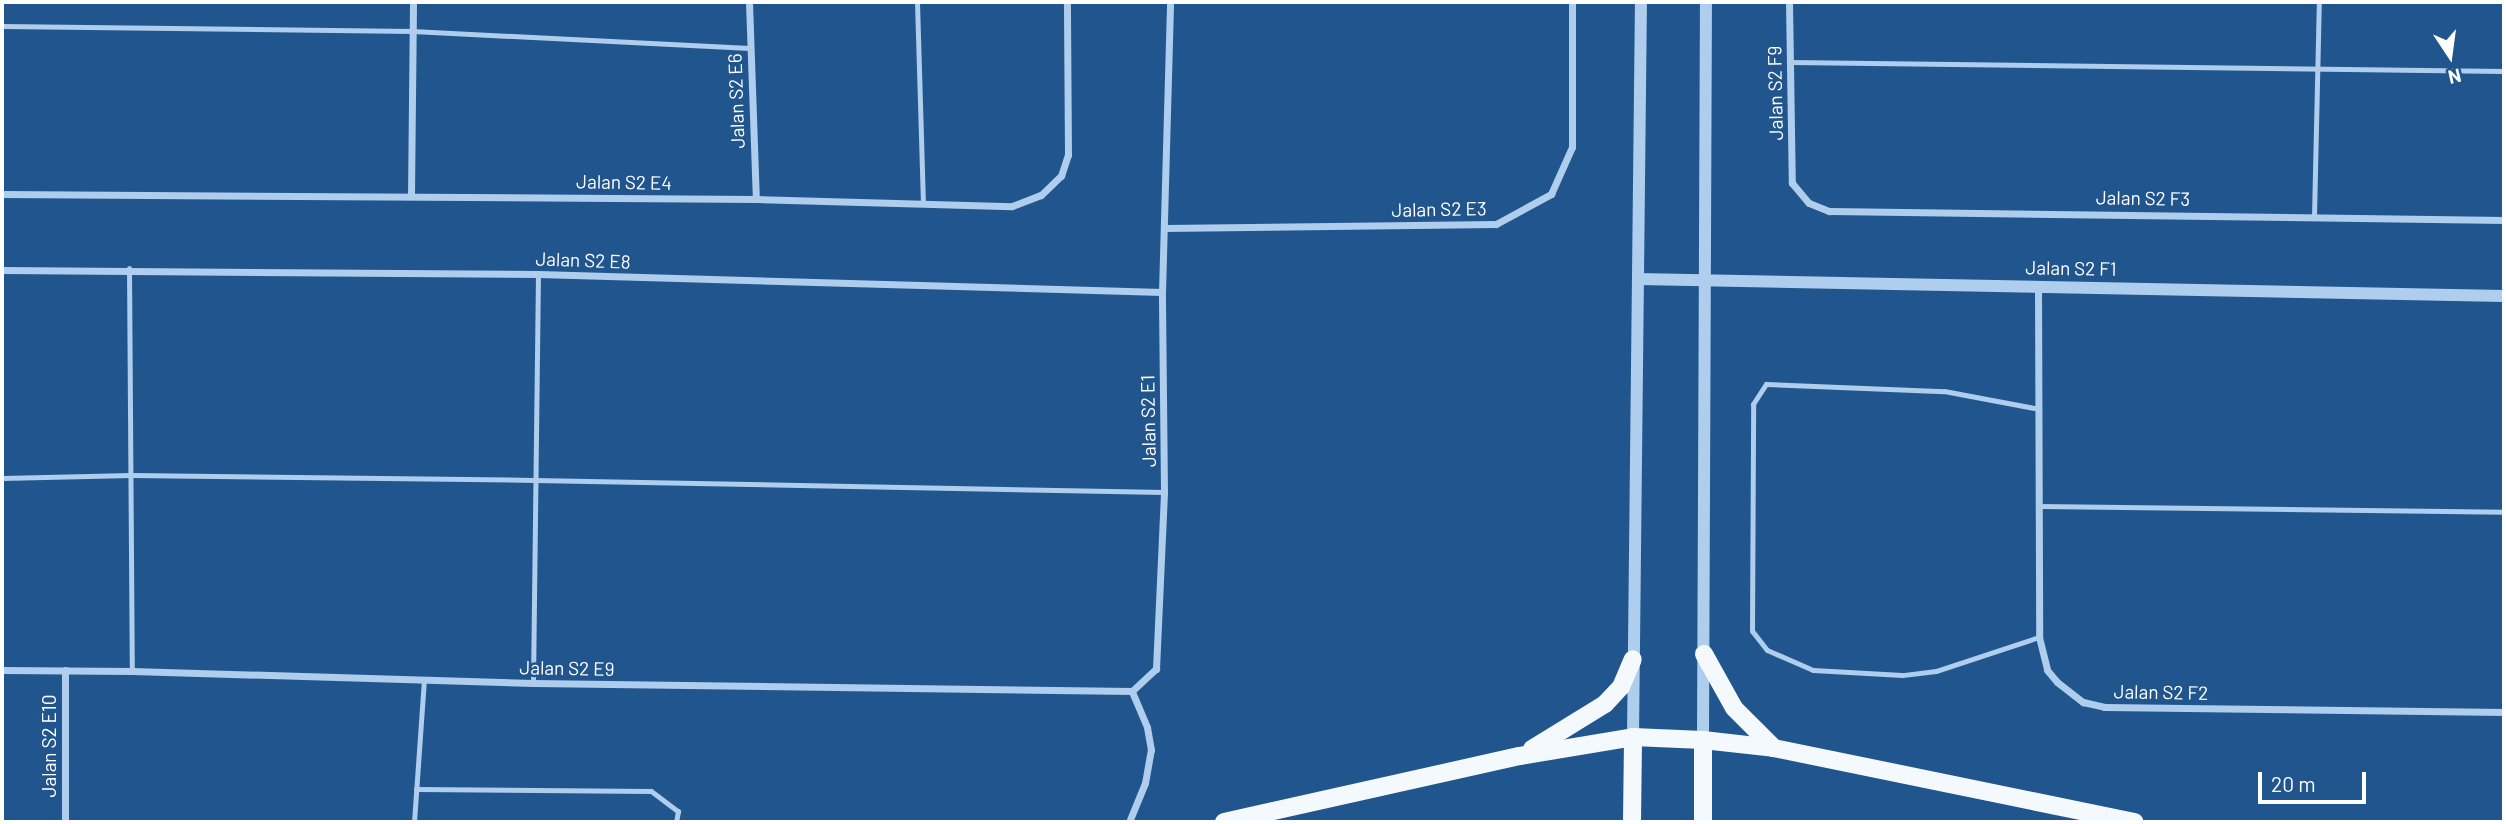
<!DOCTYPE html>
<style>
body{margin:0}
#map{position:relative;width:2506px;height:824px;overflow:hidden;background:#21558d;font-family:Barlow,sans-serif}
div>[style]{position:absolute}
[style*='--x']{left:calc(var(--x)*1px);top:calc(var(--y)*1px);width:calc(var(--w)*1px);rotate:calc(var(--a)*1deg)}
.service>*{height:5px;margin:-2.5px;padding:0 2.5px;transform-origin:2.5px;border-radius:2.5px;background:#afcdec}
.minor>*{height:7px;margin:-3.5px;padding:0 3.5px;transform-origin:3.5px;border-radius:3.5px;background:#afcdec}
.tertiary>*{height:12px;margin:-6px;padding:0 6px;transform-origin:6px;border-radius:6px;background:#afcdec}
.primary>*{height:18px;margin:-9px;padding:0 9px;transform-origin:9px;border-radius:9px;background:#f4f9fe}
span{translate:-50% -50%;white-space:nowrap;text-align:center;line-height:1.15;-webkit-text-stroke:5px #21558d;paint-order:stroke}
.street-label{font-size:19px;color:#fff}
.frame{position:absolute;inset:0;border:4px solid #fff;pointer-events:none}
.north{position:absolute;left:2415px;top:21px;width:70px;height:70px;-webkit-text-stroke:5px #21558d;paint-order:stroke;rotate:167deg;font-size:19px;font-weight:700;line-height:28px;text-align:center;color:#fff}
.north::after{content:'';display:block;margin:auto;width:24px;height:32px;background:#fff;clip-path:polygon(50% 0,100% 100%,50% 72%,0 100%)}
.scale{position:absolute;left:2258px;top:772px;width:108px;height:32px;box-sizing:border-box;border:4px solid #fff;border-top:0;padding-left:9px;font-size:21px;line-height:24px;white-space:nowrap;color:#fff;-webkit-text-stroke:5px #21558d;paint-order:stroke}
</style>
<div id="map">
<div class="service">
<i style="--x:917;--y:2;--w:201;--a:88.3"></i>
<i style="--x:2;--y:26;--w:410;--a:0.7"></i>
<i style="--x:412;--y:31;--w:338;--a:2.9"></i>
<i style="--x:1790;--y:62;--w:714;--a:0.72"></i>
<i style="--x:2314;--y:216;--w:214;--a:-88.7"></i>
<i style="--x:129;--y:268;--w:403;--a:89.6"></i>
<i style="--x:2;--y:478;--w:129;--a:-1.3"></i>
<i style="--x:131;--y:475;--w:403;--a:0.7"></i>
<i style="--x:534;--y:480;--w:630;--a:1.09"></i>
<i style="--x:2039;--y:506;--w:465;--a:0.7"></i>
<i style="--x:2039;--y:637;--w:108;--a:161.7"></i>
<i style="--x:1936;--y:671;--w:34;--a:173"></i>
<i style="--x:1902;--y:675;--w:89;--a:-176.8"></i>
<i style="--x:1813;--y:670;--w:50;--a:-156.5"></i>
<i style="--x:1767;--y:650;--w:24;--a:-128"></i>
<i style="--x:1752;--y:631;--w:227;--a:-89.7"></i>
<i style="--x:1753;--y:404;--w:24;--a:-57"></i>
<i style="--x:1766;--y:384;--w:178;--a:2.3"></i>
<i style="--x:1944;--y:391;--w:97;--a:10.7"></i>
<i style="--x:533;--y:683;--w:409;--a:-89.3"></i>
<i style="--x:416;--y:789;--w:235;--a:0.5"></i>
<i style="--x:651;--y:791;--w:34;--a:37"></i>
<i style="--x:678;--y:811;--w:11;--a:100"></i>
<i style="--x:414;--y:822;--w:142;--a:-86"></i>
</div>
<div class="minor">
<i style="--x:749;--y:2;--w:197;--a:88"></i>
<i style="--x:1789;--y:2;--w:181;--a:89.1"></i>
<i style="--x:1792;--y:183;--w:26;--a:50"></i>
<i style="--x:1809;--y:203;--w:22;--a:22"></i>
<i style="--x:1829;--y:211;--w:675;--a:0.76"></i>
<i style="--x:2;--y:194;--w:754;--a:0.38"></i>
<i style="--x:756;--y:199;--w:256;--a:1.6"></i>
<i style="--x:1012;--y:206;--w:31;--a:-21"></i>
<i style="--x:1041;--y:195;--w:28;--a:-44"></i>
<i style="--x:1061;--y:176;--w:22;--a:-72"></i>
<i style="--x:1068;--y:155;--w:153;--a:-90.4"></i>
<i style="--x:411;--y:195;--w:193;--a:-89.4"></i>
<i style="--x:1164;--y:228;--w:332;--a:-0.7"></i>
<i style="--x:1496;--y:224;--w:63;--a:-28.6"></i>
<i style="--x:1551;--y:194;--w:51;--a:-65.9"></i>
<i style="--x:1572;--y:147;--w:145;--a:-90"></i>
<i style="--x:2;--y:270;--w:536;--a:0.43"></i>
<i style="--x:538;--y:274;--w:624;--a:1.65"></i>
<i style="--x:2038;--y:286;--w:351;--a:89.8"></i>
<i style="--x:2039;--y:637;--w:34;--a:76"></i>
<i style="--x:2047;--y:670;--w:16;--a:50"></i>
<i style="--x:2057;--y:682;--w:33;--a:38"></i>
<i style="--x:2083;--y:702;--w:22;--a:13"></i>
<i style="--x:2104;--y:707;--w:400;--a:0.7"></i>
<i style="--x:2;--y:670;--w:130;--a:0.4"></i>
<i style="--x:132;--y:671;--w:401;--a:1.7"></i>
<i style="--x:533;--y:683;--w:599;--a:0.77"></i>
<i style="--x:1132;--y:691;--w:33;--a:-43"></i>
<i style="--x:1156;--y:669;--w:177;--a:-87.4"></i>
<i style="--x:1164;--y:492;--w:200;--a:-90.6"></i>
<i style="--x:1162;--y:292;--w:290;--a:-88.4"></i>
<i style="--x:65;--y:822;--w:152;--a:-90"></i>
<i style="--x:1129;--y:822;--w:42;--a:-67.7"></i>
<i style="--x:1145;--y:783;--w:34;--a:-80"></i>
<i style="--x:1151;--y:750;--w:23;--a:-100"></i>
<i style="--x:1147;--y:727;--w:39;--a:-113"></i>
</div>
<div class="tertiary">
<i style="--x:1638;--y:279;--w:866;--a:1.12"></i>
<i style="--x:1633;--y:737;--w:735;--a:-89.38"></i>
<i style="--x:1703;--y:740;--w:738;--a:-89.77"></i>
</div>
<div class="primary">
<i style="--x:1704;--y:654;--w:62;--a:60.9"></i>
<i style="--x:1734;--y:708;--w:57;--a:45"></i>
<i style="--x:1532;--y:749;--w:86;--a:-31.7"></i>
<i style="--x:1605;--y:704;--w:23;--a:-47"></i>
<i style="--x:1621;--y:687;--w:30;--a:-67"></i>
<i style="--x:1224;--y:822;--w:303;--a:-12.6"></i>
<i style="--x:1520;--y:756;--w:115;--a:-9.5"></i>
<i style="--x:1633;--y:737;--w:70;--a:2.5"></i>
<i style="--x:1703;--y:740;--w:71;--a:6.4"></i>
<i style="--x:1774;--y:748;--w:368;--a:11.6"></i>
<i style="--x:1632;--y:822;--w:85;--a:-89.3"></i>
<i style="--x:1703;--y:822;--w:82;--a:-90"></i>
</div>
<div class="street-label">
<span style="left:1775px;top:93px;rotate:-91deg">Jalan S2 F9</span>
<span style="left:736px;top:101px;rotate:-92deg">Jalan S2 E6</span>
<span style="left:624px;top:182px;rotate:1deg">Jalan S2 E4</span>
<span style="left:2143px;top:198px;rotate:1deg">Jalan S2 F3</span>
<span style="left:1439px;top:209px;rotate:-1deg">Jalan S2 E3</span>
<span style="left:583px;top:260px;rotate:2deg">Jalan S2 E8</span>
<span style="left:2071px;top:268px;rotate:1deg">Jalan S2 F1</span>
<span style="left:1148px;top:421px;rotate:-91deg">Jalan S2 E1</span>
<span style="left:567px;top:668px;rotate:1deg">Jalan S2 E9</span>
<span style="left:2161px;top:692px;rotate:1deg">Jalan S2 F2</span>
<span style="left:49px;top:746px;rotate:-90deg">Jalan S2 E10</span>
</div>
<div class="frame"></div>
<div class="north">N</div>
<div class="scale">20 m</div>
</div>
